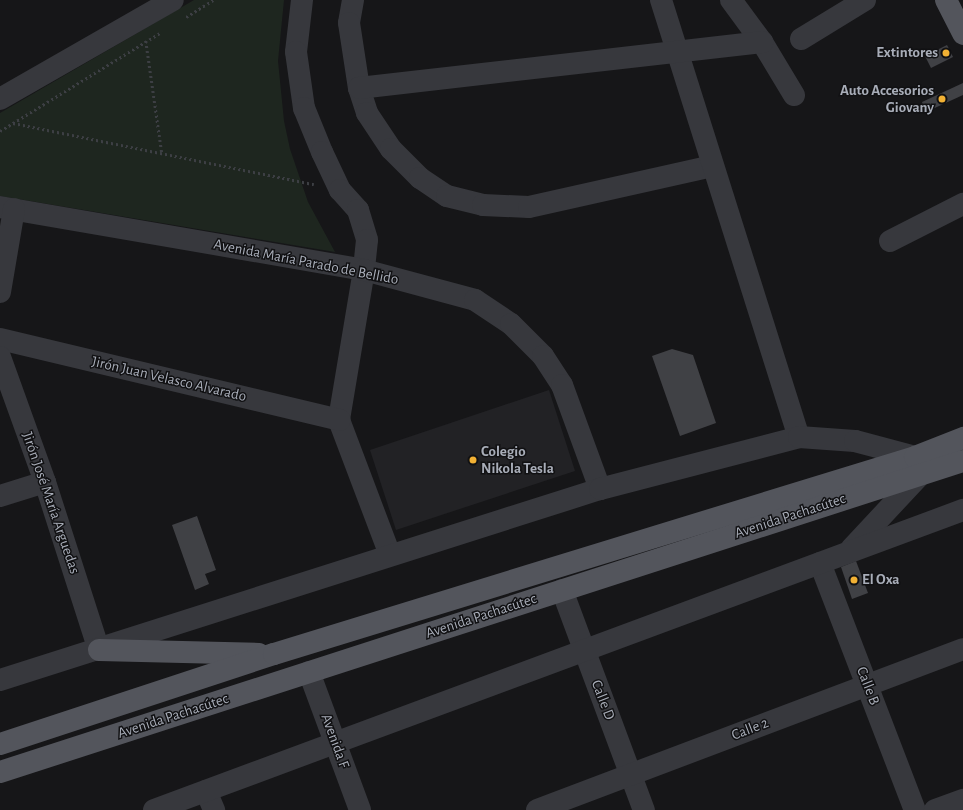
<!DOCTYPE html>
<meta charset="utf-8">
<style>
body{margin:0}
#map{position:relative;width:963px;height:810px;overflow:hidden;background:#161618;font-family:"Alegreya Sans",sans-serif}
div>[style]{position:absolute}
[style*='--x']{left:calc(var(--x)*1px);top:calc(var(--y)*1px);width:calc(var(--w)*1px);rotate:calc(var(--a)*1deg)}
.built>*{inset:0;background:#222225}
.green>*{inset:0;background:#1e261f}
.building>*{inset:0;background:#404145}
.path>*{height:2.5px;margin-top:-1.25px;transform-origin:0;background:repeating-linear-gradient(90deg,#3d3f44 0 2px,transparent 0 5px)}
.minor>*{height:22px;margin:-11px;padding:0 11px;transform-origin:11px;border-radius:11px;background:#37383d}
.major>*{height:22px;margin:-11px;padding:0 11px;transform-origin:11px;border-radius:11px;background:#53555c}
.dots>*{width:11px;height:11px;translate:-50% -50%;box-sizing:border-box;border:2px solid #111113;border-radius:50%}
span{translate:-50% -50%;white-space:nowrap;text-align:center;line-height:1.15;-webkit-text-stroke:3px #111113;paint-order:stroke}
.poi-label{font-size:15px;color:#a8adb8;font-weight:700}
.right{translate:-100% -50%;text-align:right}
.left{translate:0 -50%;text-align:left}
.street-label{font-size:15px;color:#a8adb8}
</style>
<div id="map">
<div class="built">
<i style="clip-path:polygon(549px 390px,575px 471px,396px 530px,370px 450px)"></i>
</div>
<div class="green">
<i style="clip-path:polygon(194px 0,284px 0,278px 61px,284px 121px,290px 149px,308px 202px,335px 252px,0 196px,0 113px)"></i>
</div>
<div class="building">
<i style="clip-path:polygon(947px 45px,953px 57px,931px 68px,925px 56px)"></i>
<i style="clip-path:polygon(963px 83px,963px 95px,926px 112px,922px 102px)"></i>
<i style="clip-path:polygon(672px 349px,693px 355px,716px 423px,680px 436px,652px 356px)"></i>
<i style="clip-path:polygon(197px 516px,216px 570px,205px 574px,209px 584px,195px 590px,172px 525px)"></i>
<i style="clip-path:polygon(856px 561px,868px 593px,852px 599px,841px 567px)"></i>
</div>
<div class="path">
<i style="--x:186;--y:17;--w:32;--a:-32"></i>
<i style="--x:146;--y:41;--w:113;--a:81.9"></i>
<i style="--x:13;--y:123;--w:307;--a:11.5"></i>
<i style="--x:0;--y:131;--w:188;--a:-31.5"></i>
</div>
<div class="minor">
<i style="--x:302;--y:0;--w:52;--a:96.6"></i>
<i style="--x:296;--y:52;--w:57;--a:81.9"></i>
<i style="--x:304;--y:108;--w:48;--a:67.8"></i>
<i style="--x:322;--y:152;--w:42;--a:64.7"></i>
<i style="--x:340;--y:190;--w:27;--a:48"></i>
<i style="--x:358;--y:210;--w:31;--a:73"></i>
<i style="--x:367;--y:240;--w:30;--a:96"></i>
<i style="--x:364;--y:270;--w:152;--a:99.5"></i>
<i style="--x:339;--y:420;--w:144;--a:69.3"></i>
<i style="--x:353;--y:0;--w:23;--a:100"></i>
<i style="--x:349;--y:23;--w:66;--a:81.3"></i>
<i style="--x:359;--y:88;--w:26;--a:72"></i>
<i style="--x:367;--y:113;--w:43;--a:56.3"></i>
<i style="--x:391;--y:149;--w:41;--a:45"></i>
<i style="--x:420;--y:178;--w:32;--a:34"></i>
<i style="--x:447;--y:196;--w:37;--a:14"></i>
<i style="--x:483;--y:205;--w:46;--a:2.5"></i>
<i style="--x:529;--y:207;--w:188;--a:-12.6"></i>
<i style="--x:661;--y:0;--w:458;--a:72.5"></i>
<i style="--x:731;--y:0;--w:52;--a:53.6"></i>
<i style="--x:762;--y:42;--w:62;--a:58.9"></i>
<i style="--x:801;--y:39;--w:75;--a:-31.4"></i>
<i style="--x:359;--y:88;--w:406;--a:-6.5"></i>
<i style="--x:0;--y:99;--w:199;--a:-29.8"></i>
<i style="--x:0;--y:207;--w:369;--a:9.8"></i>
<i style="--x:364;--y:270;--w:115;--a:15.1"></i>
<i style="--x:475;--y:300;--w:43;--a:33.7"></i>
<i style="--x:511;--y:324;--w:45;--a:45"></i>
<i style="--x:543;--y:356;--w:35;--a:57"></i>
<i style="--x:562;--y:385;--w:111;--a:69.9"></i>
<i style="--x:890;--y:241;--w:82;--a:-26.9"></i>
<i style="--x:0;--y:292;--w:84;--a:-80.4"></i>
<i style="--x:0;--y:339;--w:349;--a:13.4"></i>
<i style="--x:0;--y:357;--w:133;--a:70.2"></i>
<i style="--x:45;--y:482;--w:176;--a:72.2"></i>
<i style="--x:0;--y:496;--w:47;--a:-17.3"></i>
<i style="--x:851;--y:549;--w:103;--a:-47"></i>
<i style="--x:820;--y:563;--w:265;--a:69"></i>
<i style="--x:562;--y:590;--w:235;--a:69.6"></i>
<i style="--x:309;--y:672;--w:147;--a:69.7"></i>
<i style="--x:0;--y:680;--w:630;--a:-17.66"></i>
<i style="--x:600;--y:489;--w:206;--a:-14.6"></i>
<i style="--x:799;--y:437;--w:56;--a:4.1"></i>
<i style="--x:855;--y:441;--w:62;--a:14.9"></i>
<i style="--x:206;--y:791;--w:21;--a:67"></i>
<i style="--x:154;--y:810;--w:863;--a:-20.35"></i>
<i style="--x:537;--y:810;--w:455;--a:-20.7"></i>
<i style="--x:935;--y:810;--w:30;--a:-20"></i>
</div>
<div class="major">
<i style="--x:946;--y:0;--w:38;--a:63"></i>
<i style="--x:99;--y:650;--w:160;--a:1.4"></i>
<i style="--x:0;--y:744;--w:288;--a:-18.2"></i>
<i style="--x:274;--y:654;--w:671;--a:-17.08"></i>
<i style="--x:915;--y:457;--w:52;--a:-21.6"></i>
<i style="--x:0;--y:772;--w:1012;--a:-17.9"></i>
</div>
<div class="dots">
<i style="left:946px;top:53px;background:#f2b134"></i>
<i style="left:942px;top:99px;background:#f2b134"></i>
<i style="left:473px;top:460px;background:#f2b134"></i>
<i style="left:854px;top:580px;background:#f2b134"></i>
</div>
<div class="poi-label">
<span class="right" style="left:938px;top:53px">Extintores</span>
<span class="right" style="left:934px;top:99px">Auto Accesorios<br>Giovany</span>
<span class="left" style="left:481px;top:460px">Colegio<br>Nikola Tesla</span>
<span class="left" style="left:862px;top:580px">El Oxa</span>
</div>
<div class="street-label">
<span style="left:306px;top:262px;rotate:11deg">Avenida María Parado de Bellido</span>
<span style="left:169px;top:379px;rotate:13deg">Jirón Juan Velasco Alvarado</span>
<span style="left:51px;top:503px;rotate:71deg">Jirón José María Arguedas</span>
<span style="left:790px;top:516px;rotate:-18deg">Avenida Pachacútec</span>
<span style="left:481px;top:616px;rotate:-18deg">Avenida Pachacútec</span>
<span style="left:868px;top:686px;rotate:69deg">Calle B</span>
<span style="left:603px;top:700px;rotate:69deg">Calle D</span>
<span style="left:173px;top:716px;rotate:-18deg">Avenida Pachacútec</span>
<span style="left:750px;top:729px;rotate:-21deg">Calle 2</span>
<span style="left:335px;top:741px;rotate:70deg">Avenida F</span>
</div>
</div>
